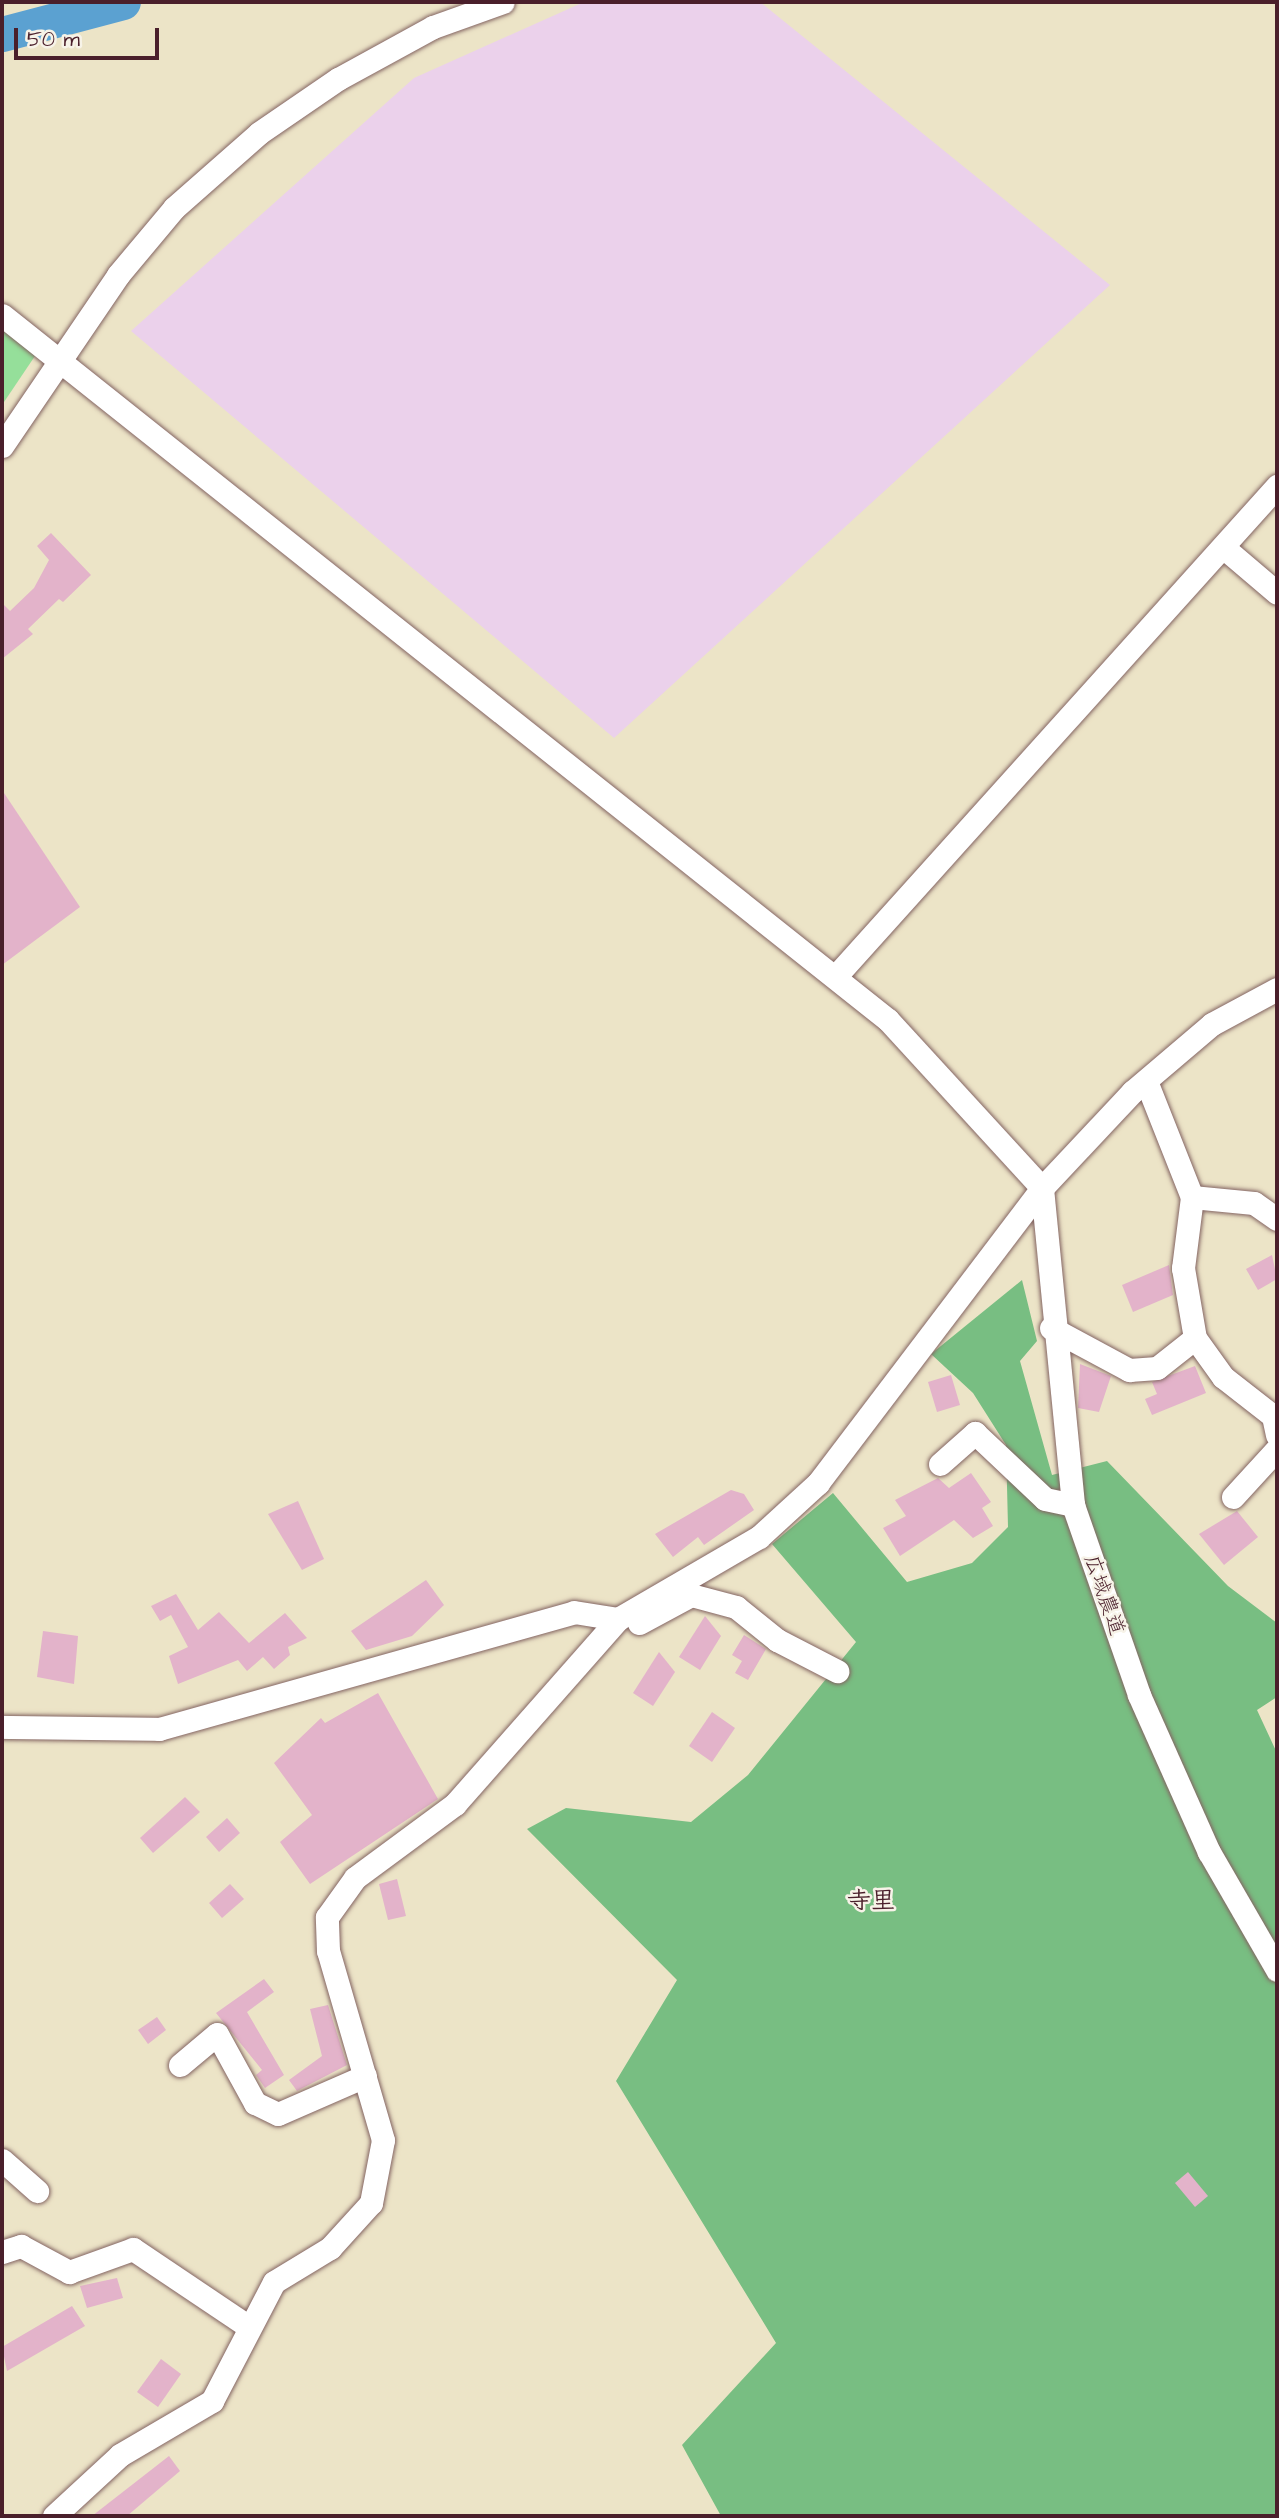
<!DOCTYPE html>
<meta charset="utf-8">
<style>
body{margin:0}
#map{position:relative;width:1279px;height:2518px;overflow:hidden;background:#ece4c7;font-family:"Architects Daughter","Klee One",sans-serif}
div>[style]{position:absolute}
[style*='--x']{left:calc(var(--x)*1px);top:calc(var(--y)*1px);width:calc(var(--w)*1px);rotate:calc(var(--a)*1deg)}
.built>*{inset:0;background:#ebd1eb}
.green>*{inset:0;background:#95df9a}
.forest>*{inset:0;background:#78be82}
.river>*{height:35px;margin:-17.5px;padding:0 17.5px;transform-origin:17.5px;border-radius:17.5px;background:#5ba1d1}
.building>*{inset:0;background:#e3b3ca}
.roads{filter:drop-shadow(0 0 2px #836462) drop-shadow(0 0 2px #836462)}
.minor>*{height:23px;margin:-11.5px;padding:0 11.5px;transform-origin:11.5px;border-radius:11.5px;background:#fff}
span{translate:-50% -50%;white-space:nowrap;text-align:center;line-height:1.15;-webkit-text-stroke:5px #f7f3e8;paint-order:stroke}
.street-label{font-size:21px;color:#4a1f2b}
.quarter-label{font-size:24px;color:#4a1f2b;font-weight:700}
.frame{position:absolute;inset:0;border:4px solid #4a1f2b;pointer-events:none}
.scale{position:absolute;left:14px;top:28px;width:145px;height:32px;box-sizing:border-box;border:4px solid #4a1f2b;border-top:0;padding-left:9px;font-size:21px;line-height:24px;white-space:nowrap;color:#4a1f2b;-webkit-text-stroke:5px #f7f3e8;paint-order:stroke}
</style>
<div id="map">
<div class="built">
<i style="clip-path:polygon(584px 2px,760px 2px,1110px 285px,614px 738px,131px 331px,414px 78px)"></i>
</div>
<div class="green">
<i style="clip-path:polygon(2px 326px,37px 353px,2px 405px)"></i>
</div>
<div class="forest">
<i style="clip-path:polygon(1022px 1280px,1037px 1341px,1020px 1361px,1052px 1475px,1107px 1461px,1228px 1586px,1277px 1623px,1277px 1697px,1257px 1710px,1277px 1753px,1277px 2516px,721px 2516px,682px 2445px,776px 2343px,616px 2081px,677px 1980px,527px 1829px,566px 1808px,691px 1822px,748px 1775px,856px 1642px,772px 1544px,833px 1493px,907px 1582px,972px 1563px,1008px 1527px,1006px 1445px,973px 1393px,931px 1354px)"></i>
</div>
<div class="river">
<i style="--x:2;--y:34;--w:125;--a:-14.8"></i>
</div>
<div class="building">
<i style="clip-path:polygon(51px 533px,91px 575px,63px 602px,59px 599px,28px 629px,33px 634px,2px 659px,2px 603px,10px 611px,34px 588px,49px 560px,37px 546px)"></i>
<i style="clip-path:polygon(2px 790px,80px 907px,2px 965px)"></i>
<i style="clip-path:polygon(1272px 1255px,1277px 1279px,1258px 1290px,1246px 1269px)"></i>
<i style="clip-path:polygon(1169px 1265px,1173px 1295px,1133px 1312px,1122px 1285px)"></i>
<i style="clip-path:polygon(1080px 1364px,1111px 1376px,1099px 1412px,1078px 1408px)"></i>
<i style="clip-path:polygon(1195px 1366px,1206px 1393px,1152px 1415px,1145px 1399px,1157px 1394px,1152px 1382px)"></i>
<i style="clip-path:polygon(951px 1375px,960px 1405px,937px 1412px,928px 1382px)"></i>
<i style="clip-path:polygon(971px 1473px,991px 1502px,982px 1508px,993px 1526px,973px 1538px,954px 1520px,900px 1556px,883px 1528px,906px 1516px,895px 1500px,938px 1478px,949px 1488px)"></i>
<i style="clip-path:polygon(731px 1490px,744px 1494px,754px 1510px,704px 1545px,698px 1537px,673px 1557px,655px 1534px)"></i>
<i style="clip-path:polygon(298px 1501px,324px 1559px,302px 1570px,268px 1514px)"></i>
<i style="clip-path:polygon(1237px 1511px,1258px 1537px,1224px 1565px,1199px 1534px)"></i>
<i style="clip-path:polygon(426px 1580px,444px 1605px,412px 1636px,366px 1650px,351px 1631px)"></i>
<i style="clip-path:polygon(176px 1594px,198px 1630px,219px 1612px,249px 1643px,285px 1613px,307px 1638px,288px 1647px,290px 1655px,274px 1669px,263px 1657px,247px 1671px,238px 1660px,178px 1684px,169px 1656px,188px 1647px,171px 1615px,160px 1621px,151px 1606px)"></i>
<i style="clip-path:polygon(705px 1616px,721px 1636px,700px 1670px,679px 1657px)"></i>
<i style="clip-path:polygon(43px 1631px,78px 1636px,74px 1684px,37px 1677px)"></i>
<i style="clip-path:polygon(744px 1635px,766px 1649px,748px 1680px,735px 1673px,742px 1661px,732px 1655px)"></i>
<i style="clip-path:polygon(659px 1652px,675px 1672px,653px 1706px,633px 1693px)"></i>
<i style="clip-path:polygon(378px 1693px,438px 1799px,310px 1884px,280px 1842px,312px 1815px,274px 1763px,321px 1718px,325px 1723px)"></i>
<i style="clip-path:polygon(712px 1712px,735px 1728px,712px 1762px,689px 1746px)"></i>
<i style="clip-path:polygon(185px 1797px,200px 1812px,153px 1853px,140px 1838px)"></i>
<i style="clip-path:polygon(227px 1818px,240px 1833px,219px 1852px,206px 1837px)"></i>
<i style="clip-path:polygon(397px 1879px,406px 1916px,388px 1920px,379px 1884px)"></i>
<i style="clip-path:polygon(230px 1884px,244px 1899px,222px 1918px,209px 1903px)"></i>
<i style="clip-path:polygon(264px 1979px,274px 1992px,247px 2012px,284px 2075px,265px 2088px,256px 2075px,262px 2070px,216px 2013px)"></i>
<i style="clip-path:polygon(328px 2005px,347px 2065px,297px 2091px,289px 2080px,322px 2056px,310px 2009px)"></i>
<i style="clip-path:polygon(157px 2017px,166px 2030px,148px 2044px,138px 2030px)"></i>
<i style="clip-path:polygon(1188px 2172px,1208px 2196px,1195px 2207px,1175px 2183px)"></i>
<i style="clip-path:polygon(117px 2278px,123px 2298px,87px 2308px,80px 2286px)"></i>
<i style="clip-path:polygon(72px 2306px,85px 2326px,7px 2371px,2px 2347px)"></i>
<i style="clip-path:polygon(161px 2359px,181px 2374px,158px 2407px,137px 2392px)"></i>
<i style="clip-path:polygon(169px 2456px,180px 2471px,127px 2516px,92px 2516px)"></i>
</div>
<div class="roads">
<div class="minor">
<i style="--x:2;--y:315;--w:1132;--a:38.51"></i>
<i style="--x:888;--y:1020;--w:228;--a:47.5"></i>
<i style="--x:1042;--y:1188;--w:319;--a:84.4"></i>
<i style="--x:1073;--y:1505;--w:201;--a:70.8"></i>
<i style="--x:1139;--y:1695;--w:172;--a:66"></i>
<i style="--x:1209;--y:1852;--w:136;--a:60"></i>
<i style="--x:2;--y:446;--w:207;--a:-55.8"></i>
<i style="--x:118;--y:275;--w:87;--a:-50.1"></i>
<i style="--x:174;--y:208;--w:113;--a:-41.4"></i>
<i style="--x:259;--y:133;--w:96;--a:-34.4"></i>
<i style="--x:338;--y:79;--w:108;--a:-28.7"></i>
<i style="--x:433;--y:27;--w:74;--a:-19.7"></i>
<i style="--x:1223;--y:547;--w:71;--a:40.4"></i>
<i style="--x:835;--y:977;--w:661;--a:-48.01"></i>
<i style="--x:1146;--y:1081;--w:125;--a:68.4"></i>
<i style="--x:1192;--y:1197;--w:62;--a:5.5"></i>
<i style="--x:1254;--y:1203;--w:28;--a:35"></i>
<i style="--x:1192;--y:1197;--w:72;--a:97.2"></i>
<i style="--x:1183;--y:1268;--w:71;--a:80.3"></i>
<i style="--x:1195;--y:1338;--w:48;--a:54.3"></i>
<i style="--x:1223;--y:1377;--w:63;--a:38"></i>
<i style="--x:1273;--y:1416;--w:19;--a:78"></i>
<i style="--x:1051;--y:1328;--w:89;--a:28.3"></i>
<i style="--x:1129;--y:1370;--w:28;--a:-4"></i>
<i style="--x:1157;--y:1368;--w:48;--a:-38.3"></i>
<i style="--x:940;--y:1464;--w:47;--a:-41.5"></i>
<i style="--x:975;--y:1433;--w:96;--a:43.3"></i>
<i style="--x:1045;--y:1499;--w:29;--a:12"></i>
<i style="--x:1233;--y:1497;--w:65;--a:-47.5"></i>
<i style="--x:639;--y:1623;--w:59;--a:-28.3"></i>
<i style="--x:691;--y:1595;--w:47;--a:14.9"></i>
<i style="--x:736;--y:1607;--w:53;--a:38.8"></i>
<i style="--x:777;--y:1640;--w:68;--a:27.3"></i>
<i style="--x:2;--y:1727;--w:157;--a:0.7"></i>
<i style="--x:159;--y:1729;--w:431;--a:-15.7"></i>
<i style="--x:574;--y:1612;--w:45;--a:9"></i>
<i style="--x:180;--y:2065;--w:48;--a:-40"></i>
<i style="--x:217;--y:2034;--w:79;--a:61.2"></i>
<i style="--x:255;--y:2103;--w:25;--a:26"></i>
<i style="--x:278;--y:2114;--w:95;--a:-23.6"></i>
<i style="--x:2;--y:2160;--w:47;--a:41.5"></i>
<i style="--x:2;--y:2252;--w:20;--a:-18"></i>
<i style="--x:21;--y:2246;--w:55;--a:28.4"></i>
<i style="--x:69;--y:2272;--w:68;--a:-19.8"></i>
<i style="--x:133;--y:2249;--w:140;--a:33.9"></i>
<i style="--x:54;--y:2516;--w:90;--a:-42.7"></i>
<i style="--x:120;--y:2455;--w:107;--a:-30.4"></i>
<i style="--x:212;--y:2401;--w:134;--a:-62.5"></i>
<i style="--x:274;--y:2282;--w:66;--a:-31.3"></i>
<i style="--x:330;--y:2248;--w:61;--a:-47.7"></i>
<i style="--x:371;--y:2203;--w:64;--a:-79.2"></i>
<i style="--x:383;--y:2140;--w:197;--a:-106.2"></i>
<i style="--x:328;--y:1951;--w:34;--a:-92"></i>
<i style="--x:327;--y:1917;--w:48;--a:-54.3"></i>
<i style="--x:355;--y:1878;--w:124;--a:-36.5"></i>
<i style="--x:455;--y:1804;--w:247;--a:-48.6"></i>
<i style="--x:618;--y:1619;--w:163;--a:-30.2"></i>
<i style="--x:759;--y:1537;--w:80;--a:-42.5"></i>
<i style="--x:818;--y:1483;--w:370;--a:-52.8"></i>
<i style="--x:1042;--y:1188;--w:132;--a:-46.8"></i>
<i style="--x:1132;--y:1092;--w:105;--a:-40.4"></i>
<i style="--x:1212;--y:1024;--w:74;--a:-28.3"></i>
</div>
</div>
<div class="street-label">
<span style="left:1104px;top:1595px;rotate:71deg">広域農道</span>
</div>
<div class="quarter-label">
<span style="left:871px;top:1902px">寺里</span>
</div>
<div class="frame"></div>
<div class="scale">50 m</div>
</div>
